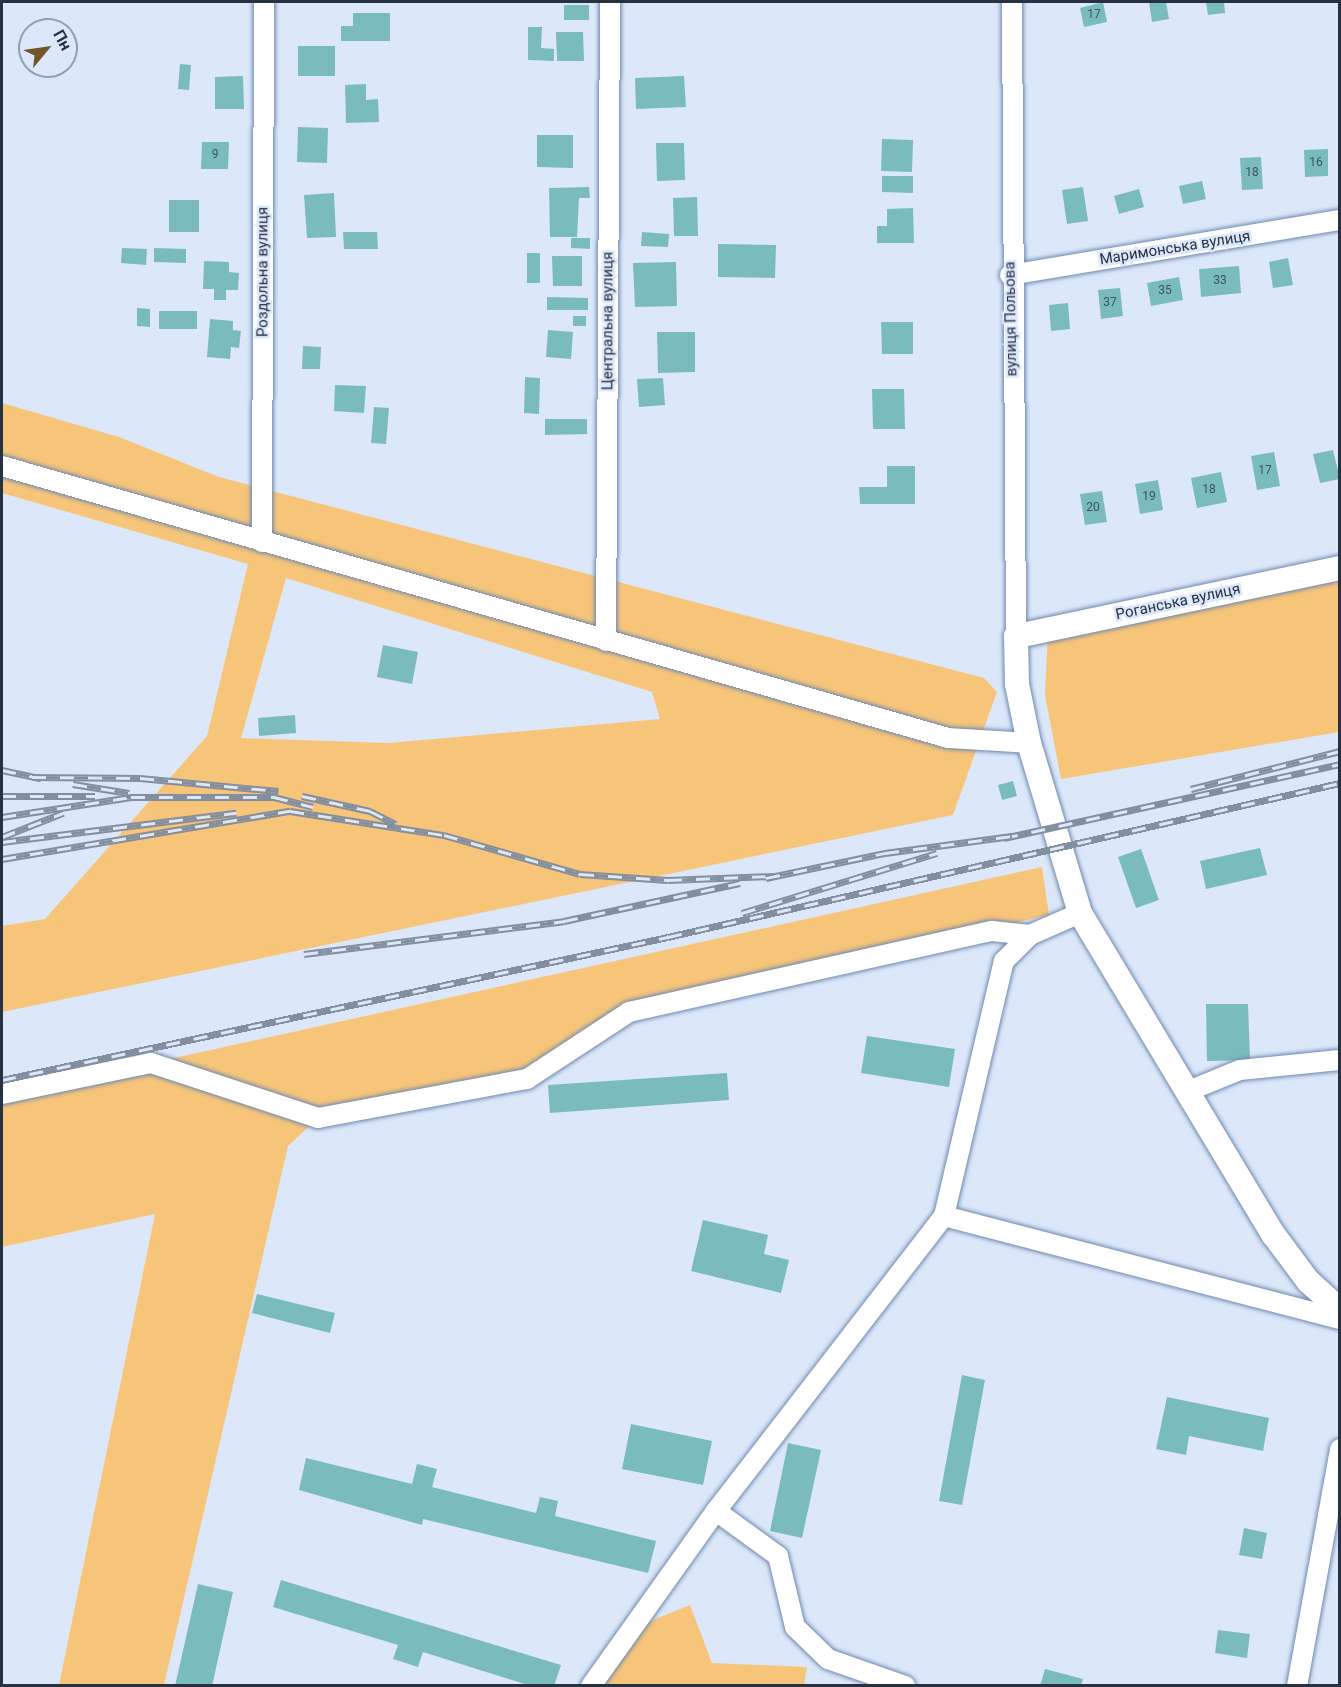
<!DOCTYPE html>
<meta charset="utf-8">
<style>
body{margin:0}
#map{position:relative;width:1341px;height:1687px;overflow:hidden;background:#dce8fa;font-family:Roboto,sans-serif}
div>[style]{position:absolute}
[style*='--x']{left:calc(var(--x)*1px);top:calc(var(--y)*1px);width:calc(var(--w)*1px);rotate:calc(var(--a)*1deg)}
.green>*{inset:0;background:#f7c579}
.building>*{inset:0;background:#7abcbd}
.roads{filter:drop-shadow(0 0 2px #6e89b0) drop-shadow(0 0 2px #6e89b0)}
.minor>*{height:20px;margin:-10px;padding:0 10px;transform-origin:10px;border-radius:10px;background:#fff}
.tertiary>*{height:24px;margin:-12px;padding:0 12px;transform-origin:12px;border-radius:12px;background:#fff}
.rail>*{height:7px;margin-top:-3.5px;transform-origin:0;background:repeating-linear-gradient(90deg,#dce8fa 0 14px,#838e9f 0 28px);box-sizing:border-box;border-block:2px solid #838e9f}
span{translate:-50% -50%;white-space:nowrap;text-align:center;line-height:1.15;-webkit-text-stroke:5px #dce8fa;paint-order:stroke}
.number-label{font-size:12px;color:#3b5460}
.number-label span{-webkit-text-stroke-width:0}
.street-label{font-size:15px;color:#263141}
.frame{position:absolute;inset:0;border:3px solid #263141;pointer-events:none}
.north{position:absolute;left:18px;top:18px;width:60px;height:60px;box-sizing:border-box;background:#dce8fa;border:2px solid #939fb0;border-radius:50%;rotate:61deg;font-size:16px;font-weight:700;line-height:24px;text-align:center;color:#263141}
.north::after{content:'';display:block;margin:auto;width:21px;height:27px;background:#725629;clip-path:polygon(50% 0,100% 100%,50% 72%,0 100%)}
</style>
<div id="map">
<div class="green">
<i style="clip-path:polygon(evenodd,2px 403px,119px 437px,219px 477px,984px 678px,997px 692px,953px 815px,2px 1012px,2px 926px,45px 919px,207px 736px,248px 564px,2px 493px,2px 403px,286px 578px,652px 692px,660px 719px,389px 743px,241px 738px,286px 578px)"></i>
<i style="clip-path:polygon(1339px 568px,1339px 732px,1061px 779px,1045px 695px,1048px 629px)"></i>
<i style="clip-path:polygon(1042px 867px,1049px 915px,629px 1012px,527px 1079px,318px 1118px,288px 1146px,164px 1685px,59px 1685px,155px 1214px,2px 1247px,2px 1096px)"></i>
<i style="clip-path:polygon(690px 1605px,712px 1663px,807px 1667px,804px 1685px,591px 1686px,638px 1626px)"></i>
</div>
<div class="building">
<i style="clip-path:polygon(1103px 2px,1107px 22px,1084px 27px,1080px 8px)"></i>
<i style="clip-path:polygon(1149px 2px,1166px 2px,1169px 19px,1152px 22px)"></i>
<i style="clip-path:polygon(1206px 2px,1224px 2px,1225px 13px,1208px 15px)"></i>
<i style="clip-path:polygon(564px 5px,589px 5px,589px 20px,564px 20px)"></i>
<i style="clip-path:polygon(353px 13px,390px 13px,390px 41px,341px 41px,341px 26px,353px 26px)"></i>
<i style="clip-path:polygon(528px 27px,542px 27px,541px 48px,554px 49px,554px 61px,528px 60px)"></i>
<i style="clip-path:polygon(556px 32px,583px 32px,584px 61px,557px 61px)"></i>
<i style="clip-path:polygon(298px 46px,335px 46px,335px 76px,298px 76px)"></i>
<i style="clip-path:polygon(180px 64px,191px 65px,189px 90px,178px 89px)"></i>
<i style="clip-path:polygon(243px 76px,244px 109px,215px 109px,215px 77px)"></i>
<i style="clip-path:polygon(684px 76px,686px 107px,636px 109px,635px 78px)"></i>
<i style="clip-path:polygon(366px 84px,366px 100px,378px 99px,379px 122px,346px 123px,345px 85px)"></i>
<i style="clip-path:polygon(298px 127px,328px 128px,327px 163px,297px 162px)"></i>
<i style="clip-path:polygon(537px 135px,573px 135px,573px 168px,537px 167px)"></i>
<i style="clip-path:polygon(882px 139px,913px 140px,912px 172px,881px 171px)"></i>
<i style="clip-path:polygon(202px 142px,229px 142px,228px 169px,201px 169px)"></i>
<i style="clip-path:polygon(656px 143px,684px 143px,685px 180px,657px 181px)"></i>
<i style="clip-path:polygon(1328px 149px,1328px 176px,1305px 177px,1304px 150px)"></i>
<i style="clip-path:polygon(1261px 157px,1263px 189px,1242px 190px,1240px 158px)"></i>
<i style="clip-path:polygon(882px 176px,913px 176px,913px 193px,882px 192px)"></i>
<i style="clip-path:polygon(1202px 181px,1206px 199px,1183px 204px,1179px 186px)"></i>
<i style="clip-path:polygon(589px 187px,590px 198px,579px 198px,577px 237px,550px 237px,549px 188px)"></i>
<i style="clip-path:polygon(1083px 187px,1088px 221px,1067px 224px,1062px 190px)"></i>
<i style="clip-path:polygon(1139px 189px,1144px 207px,1119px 214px,1114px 196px)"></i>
<i style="clip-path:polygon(334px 193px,336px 237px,307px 238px,304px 195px)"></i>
<i style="clip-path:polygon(697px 197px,698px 236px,674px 236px,673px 198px)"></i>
<i style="clip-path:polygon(169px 200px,199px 200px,199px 232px,169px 232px)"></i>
<i style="clip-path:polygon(913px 208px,914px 243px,877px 243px,877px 226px,887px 226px,887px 209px)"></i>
<i style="clip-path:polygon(343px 232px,377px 232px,378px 249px,344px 249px)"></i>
<i style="clip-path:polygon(642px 232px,669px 234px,668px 247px,641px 246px)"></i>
<i style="clip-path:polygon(571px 238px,590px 238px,590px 249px,571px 248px)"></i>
<i style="clip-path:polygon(718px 244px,776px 245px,775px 278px,718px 277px)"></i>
<i style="clip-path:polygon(122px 248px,147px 249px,146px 265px,121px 263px)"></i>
<i style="clip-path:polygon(154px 248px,186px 249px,186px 263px,154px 262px)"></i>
<i style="clip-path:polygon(527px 253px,540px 253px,540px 283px,527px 283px)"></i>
<i style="clip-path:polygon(552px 256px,582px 256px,582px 286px,553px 286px)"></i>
<i style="clip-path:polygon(1288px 258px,1293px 285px,1273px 288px,1269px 262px)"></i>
<i style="clip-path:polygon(204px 261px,229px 262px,229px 272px,239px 273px,238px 290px,226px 290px,226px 300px,214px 300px,214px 289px,203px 289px)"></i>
<i style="clip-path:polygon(676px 262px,677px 306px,635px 307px,633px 263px)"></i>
<i style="clip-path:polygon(1239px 266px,1241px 293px,1201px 297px,1199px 269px)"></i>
<i style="clip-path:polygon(1179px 277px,1183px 300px,1151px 306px,1147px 283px)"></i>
<i style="clip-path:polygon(1120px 288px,1123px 316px,1101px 319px,1098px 290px)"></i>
<i style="clip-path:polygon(547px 297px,588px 298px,588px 310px,547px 310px)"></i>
<i style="clip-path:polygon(1068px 303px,1070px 329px,1051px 331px,1049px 305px)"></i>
<i style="clip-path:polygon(137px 308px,150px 309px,150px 327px,137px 326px)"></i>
<i style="clip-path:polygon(159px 311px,197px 311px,197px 329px,159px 329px)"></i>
<i style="clip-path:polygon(573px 316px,586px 316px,586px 326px,573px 326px)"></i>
<i style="clip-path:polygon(210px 319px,233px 321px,233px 330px,241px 331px,239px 348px,231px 347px,230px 359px,207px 357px)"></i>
<i style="clip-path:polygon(881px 322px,913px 322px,913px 354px,882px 354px)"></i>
<i style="clip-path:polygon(548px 330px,573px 332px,571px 359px,546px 357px)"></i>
<i style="clip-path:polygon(657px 332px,695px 332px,695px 372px,658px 373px)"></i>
<i style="clip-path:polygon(303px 346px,321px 347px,320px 369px,302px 369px)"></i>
<i style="clip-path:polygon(525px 377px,540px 378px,539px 414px,524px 413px)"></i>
<i style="clip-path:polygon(663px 378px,665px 405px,639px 407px,637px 379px)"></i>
<i style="clip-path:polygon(335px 385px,366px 386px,364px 413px,334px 411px)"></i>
<i style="clip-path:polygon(872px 389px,904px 389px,905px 429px,873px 429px)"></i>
<i style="clip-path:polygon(374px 407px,389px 408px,386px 444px,371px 443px)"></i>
<i style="clip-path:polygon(545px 419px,587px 419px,587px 434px,545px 435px)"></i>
<i style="clip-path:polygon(1333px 450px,1340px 479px,1320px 483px,1313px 454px)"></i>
<i style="clip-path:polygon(1274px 452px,1280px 486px,1257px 490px,1251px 456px)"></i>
<i style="clip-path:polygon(887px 466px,915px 466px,915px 504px,860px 504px,859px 487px,887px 487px)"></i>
<i style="clip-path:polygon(1221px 472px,1227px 502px,1197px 508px,1191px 478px)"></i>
<i style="clip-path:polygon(1158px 480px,1163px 510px,1140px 514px,1135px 484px)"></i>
<i style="clip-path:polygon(1102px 491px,1107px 522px,1085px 525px,1080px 494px)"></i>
<i style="clip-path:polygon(383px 645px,418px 652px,412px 684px,377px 677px)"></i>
<i style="clip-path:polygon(295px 715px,296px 733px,259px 736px,258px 718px)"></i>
<i style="clip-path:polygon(1013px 781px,1017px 796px,1002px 800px,998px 785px)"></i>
<i style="clip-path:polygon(1260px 848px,1267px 875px,1206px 889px,1200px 861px)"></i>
<i style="clip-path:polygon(1141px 849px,1159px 900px,1136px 908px,1118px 857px)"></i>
<i style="clip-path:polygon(1206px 1004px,1248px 1004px,1250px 1060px,1207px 1061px)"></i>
<i style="clip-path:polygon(867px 1036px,955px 1049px,949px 1087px,861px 1073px)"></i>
<i style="clip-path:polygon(727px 1073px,729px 1100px,550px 1113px,548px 1085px)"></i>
<i style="clip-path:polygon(703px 1220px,768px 1235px,764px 1254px,789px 1260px,781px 1293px,691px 1271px)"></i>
<i style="clip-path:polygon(257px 1294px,335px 1313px,330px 1333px,252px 1313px)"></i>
<i style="clip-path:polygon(962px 1375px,985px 1380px,962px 1505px,939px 1501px)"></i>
<i style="clip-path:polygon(1167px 1397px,1269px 1418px,1263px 1451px,1189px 1436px,1186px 1455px,1156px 1449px)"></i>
<i style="clip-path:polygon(631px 1424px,712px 1441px,703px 1485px,622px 1469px)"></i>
<i style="clip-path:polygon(788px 1443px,821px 1450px,802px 1538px,770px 1531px)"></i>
<i style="clip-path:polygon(306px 1458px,412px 1484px,417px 1464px,437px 1469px,432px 1487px,536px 1513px,540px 1497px,558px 1501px,555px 1516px,656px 1541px,648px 1573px,423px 1519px,422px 1525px,299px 1490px)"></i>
<i style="clip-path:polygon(1244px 1528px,1267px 1533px,1262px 1559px,1239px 1555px)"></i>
<i style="clip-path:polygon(281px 1580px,561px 1665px,554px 1686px,531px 1686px,423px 1652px,418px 1667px,393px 1659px,398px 1645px,273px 1607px)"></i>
<i style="clip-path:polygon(198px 1584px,233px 1592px,212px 1686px,175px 1686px)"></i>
<i style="clip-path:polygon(1218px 1630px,1250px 1634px,1247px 1658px,1215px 1653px)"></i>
<i style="clip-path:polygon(1045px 1669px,1083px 1679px,1081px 1686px,1040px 1686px)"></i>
</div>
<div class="roads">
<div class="minor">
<i style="--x:1012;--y:2;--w:634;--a:89.64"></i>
<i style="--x:1010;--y:275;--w:335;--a:-9.5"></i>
<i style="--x:2;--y:466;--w:984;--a:16.04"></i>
<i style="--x:948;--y:738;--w:81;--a:3.5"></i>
<i style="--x:262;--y:542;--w:540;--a:-89.79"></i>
<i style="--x:606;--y:641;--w:639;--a:-89.64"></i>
<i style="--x:1186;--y:1092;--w:58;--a:-22.2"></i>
<i style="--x:1240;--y:1070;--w:100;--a:-5.7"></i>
<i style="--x:2;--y:1094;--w:152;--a:-11.8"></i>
<i style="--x:151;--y:1063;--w:176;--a:18.2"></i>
<i style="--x:318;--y:1118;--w:213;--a:-10.6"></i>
<i style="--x:527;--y:1079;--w:122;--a:-33.3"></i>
<i style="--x:629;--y:1012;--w:372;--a:-12.6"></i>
<i style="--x:992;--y:931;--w:38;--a:6"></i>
<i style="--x:944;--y:1216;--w:262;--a:-76.8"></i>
<i style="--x:1004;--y:961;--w:37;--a:-45"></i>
<i style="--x:1030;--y:935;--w:55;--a:-23.7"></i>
<i style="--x:716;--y:1511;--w:77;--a:36"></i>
<i style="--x:778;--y:1556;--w:73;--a:76.5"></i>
<i style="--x:795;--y:1627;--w:46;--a:44.1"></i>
<i style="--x:828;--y:1659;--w:82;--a:19.3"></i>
<i style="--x:591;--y:1686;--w:215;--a:-54.5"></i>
<i style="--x:716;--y:1511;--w:373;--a:-52.3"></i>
<i style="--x:944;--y:1216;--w:409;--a:14.6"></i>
<i style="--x:1297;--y:1686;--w:241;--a:-79.7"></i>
</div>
<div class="tertiary">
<i style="--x:1340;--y:568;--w:331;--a:168.1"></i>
<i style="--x:1016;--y:636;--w:48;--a:88.8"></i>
<i style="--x:1017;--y:684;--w:60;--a:78.5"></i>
<i style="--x:1029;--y:743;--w:177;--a:73.3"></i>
<i style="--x:1080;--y:913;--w:375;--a:59"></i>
<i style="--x:1273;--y:1234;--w:59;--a:53.3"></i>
<i style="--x:1308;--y:1281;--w:43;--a:42.2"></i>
</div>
</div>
<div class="rail">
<i style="--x:2;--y:770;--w:40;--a:12"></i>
<i style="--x:32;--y:777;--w:108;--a:0.5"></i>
<i style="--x:140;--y:778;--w:139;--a:5.4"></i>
<i style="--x:73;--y:784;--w:57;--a:9.1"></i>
<i style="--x:1191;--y:789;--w:154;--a:-14.3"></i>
<i style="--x:2;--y:796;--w:93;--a:0"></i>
<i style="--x:302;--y:796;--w:70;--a:12.4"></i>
<i style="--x:370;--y:811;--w:29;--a:27"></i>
<i style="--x:2;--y:817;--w:131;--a:-8.8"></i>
<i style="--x:131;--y:797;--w:143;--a:0"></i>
<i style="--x:274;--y:797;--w:40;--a:14.4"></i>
<i style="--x:2;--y:837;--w:66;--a:-21.5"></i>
<i style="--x:1004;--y:838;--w:344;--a:-12.4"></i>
<i style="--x:2;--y:842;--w:236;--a:-7.1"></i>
<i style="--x:2;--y:859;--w:292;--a:-9.5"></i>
<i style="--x:290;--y:811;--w:156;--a:8.9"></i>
<i style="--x:444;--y:835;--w:141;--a:16"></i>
<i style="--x:580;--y:874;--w:88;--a:3.9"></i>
<i style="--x:668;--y:880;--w:106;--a:-2.2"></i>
<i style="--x:766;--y:878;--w:122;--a:-11.9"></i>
<i style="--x:885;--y:853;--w:128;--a:-7.6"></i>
<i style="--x:742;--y:913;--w:204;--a:-17.1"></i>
<i style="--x:304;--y:954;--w:262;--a:-7.2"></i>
<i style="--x:564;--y:921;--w:180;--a:-12.2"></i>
<i style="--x:2;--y:1080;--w:681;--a:-12.12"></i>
<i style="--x:668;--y:937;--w:689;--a:-12.91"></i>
</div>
<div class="number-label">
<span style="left:1094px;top:15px">17</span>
<span style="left:215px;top:155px">9</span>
<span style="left:1316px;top:163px">16</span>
<span style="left:1252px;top:173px">18</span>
<span style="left:1220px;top:281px">33</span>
<span style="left:1165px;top:291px">35</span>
<span style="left:1110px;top:303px">37</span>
<span style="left:1265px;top:471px">17</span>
<span style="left:1209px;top:490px">18</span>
<span style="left:1149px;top:497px">19</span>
<span style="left:1093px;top:508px">20</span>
</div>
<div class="street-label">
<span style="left:1175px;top:248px;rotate:-9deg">Маримонська вулиця</span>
<span style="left:263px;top:272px;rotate:-90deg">Роздольна вулиця</span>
<span style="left:1011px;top:319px;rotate:-91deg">вулиця Польова</span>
<span style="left:608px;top:321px;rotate:-90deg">Центральна вулиця</span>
<span style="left:1178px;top:602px;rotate:-12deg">Роганська вулиця</span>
</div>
<div class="frame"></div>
<div class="north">Пн</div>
</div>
